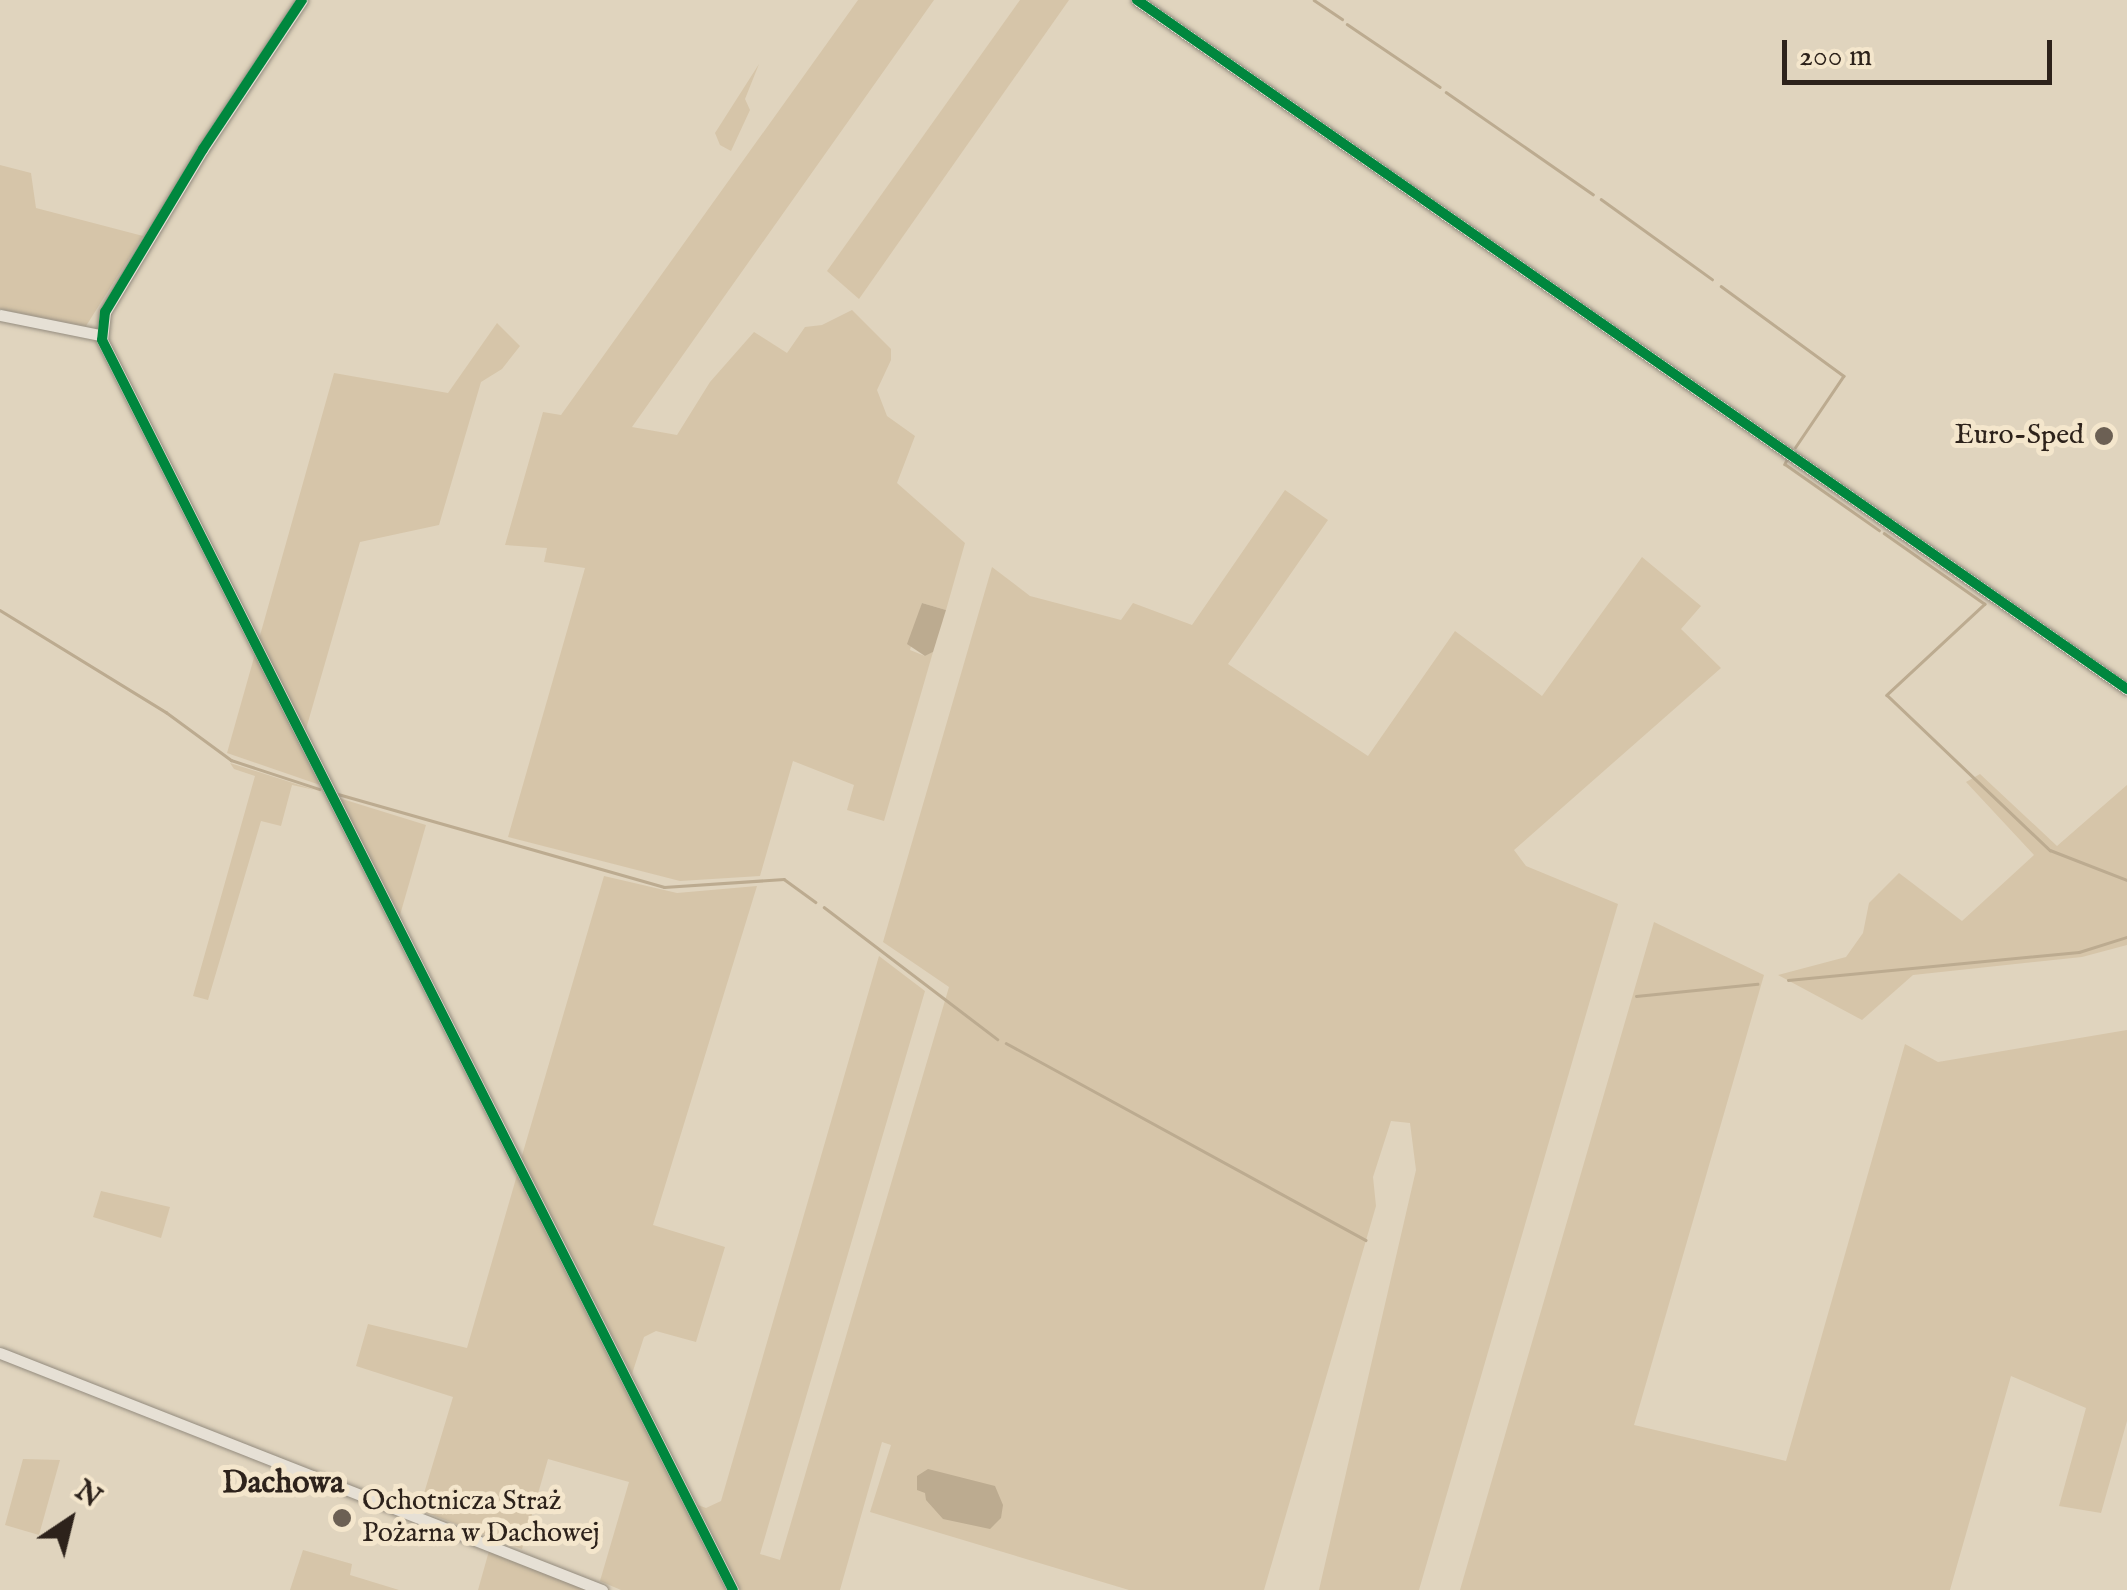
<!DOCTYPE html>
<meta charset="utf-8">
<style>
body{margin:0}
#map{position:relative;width:2127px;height:1590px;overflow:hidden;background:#e0d4be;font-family:"IM FELL English",serif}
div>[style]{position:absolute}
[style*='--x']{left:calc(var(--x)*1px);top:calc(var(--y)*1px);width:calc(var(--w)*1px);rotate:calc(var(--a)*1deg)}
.green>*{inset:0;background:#d6c5a9}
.water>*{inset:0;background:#bcab90}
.stream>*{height:2.5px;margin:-1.25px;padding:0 1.25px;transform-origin:1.25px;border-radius:1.25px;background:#bcab90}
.roads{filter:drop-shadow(0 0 2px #938b7e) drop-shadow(0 0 2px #938b7e)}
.minor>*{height:11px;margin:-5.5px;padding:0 5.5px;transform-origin:5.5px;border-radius:5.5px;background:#e6e0d5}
.cycleway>*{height:10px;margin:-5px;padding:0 5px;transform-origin:5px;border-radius:5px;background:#00873e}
.dots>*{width:28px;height:28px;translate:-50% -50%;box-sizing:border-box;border:5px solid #f4e6cc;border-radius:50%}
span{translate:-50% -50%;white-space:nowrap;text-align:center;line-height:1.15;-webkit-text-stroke:10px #f4e6cc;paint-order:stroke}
.poi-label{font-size:28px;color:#2d221b}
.right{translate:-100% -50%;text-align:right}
.left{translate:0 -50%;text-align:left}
.quarter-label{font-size:32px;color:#2d221b;font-weight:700}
.north{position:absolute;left:20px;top:1470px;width:100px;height:100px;-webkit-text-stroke:8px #f4e6cc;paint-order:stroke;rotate:35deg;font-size:28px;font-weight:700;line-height:40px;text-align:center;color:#2d221b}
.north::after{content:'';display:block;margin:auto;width:35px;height:45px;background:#2d221b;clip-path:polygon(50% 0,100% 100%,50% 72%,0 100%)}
.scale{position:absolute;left:1782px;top:40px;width:270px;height:45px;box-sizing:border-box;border:5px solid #2d221b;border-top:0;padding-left:12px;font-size:30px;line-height:35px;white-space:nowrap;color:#2d221b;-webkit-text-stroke:8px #f4e6cc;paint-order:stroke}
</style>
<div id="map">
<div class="green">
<i style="clip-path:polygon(858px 0,934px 0,632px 427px,677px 435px,710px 382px,754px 332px,787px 353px,805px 327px,822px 325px,852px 310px,891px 349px,891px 360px,877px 390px,887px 416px,915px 436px,897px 483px,965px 543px,946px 610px,922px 603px,910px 650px,925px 656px,933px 652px,884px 821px,847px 810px,854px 785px,793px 761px,760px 876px,680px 881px,508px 837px,585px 568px,544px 562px,547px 548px,505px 545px,543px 412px,561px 415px)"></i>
<i style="clip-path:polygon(1020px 0,1069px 0,859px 299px,827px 271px)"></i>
<i style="clip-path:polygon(759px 64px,745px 99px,750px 110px,731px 151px,720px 145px,715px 133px)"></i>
<i style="clip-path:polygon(0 165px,31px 173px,36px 208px,143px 236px,86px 326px,0 309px)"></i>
<i style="clip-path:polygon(497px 323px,520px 346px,502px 369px,481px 382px,439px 525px,360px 542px,306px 729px,259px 639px,334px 373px,448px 393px)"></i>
<i style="clip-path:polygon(1285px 490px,1328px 520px,1228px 664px,1368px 756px,1455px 631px,1542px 696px,1642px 557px,1701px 606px,1681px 629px,1721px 668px,1514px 850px,1526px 866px,1618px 904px,1419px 1590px,1319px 1590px,1416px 1170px,1410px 1123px,1391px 1121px,1373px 1177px,1376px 1206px,1264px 1590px,1129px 1590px,870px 1512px,891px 1445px,882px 1442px,840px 1590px,740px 1590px,698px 1505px,706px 1508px,721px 1501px,879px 956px,925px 991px,760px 1554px,780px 1560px,949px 987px,883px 942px,992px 567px,1030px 596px,1121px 620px,1133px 603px,1192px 625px)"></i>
<i style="clip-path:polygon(255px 654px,323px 786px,227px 753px)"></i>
<i style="clip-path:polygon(230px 763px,315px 790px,292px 785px,281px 826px,261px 821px,208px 1000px,193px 996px,255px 776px,234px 769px)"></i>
<i style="clip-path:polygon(1980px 774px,2057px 846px,2127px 785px,2127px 945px,2082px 957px,1913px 975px,1862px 1020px,1778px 975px,1846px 957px,1863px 933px,1869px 903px,1899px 873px,1962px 921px,2034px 855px,1966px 782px)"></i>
<i style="clip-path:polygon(339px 798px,426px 825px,400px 915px,354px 828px)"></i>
<i style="clip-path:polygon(604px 876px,677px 893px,757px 886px,653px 1225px,725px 1247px,696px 1342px,656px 1331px,644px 1337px,632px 1374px,521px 1159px)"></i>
<i style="clip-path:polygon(1654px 922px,1764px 975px,1634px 1425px,1786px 1461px,1905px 1044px,1938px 1062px,2127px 1030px,2127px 1421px,2101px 1513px,2059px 1506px,2086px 1408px,2011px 1376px,1950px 1590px,1460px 1590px)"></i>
<i style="clip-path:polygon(517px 1175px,568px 1273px,728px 1590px,621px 1590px,600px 1581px,629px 1482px,548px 1459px,522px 1549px,419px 1510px,453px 1397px,356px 1366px,368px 1324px,467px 1348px)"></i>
<i style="clip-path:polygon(101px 1191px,170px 1207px,161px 1238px,93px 1217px)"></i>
<i style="clip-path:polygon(23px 1459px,60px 1460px,39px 1535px,5px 1525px)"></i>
<i style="clip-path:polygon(303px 1550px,352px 1564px,350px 1575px,399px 1590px,290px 1590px)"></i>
<i style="clip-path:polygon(489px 1551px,585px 1589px,585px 1590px,478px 1590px)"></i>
</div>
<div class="water">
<i style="clip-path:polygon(922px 603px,946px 610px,933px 652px,925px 656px,907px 644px)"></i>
<i style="clip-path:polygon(928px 1469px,995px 1486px,1003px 1505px,1001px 1518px,990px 1529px,943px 1519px,926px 1500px,925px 1493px,917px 1490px,917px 1476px)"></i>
</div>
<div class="stream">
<i style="--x:1314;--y:0;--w:34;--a:34"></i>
<i style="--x:1347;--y:24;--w:112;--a:34.1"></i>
<i style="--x:1446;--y:92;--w:179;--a:34.8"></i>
<i style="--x:1601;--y:199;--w:137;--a:35.8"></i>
<i style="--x:1721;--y:286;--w:152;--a:36.2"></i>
<i style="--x:1844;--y:376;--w:86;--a:124.1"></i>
<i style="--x:1788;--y:458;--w:7;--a:117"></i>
<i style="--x:1785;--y:464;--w:115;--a:35.1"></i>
<i style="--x:1884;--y:533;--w:123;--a:35.1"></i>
<i style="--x:1985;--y:604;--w:134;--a:137.1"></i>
<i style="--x:1887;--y:695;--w:225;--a:43.6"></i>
<i style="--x:2050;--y:850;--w:83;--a:21.3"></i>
<i style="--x:0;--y:610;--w:195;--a:31.6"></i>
<i style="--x:166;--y:712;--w:81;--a:36.4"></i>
<i style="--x:231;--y:760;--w:93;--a:18.2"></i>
<i style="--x:338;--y:794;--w:339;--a:15.9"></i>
<i style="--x:664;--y:887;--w:120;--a:-3.8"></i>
<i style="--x:784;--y:879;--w:39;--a:36"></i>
<i style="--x:824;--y:907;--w:218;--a:37.3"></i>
<i style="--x:1788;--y:980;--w:292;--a:-5.5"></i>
<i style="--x:2079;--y:952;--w:50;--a:-17.4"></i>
<i style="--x:1636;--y:996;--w:122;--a:-5.7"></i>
<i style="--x:1006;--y:1043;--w:410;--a:28.7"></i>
</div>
<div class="roads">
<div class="minor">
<i style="--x:302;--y:0;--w:179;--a:123.6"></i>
<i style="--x:203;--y:149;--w:190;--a:121"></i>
<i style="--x:105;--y:312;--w:28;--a:96"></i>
<i style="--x:102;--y:340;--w:1400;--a:63.22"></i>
<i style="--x:1137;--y:0;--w:1206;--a:34.84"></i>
<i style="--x:0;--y:315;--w:102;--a:11.3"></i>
<i style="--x:0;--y:1353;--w:647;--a:21.49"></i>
</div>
</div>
<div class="cycleway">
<i style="--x:302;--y:0;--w:179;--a:123.6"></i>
<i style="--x:203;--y:149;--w:190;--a:121"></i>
<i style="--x:105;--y:312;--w:28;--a:96"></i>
<i style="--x:102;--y:340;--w:1400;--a:63.22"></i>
<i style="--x:1137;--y:0;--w:1206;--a:34.84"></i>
</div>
<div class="dots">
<i style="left:2104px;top:436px;background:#6c6054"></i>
<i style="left:342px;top:1518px;background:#6c6054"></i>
</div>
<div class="poi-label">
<span class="right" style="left:2084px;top:436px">Euro-Sped</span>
<span class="left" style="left:362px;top:1518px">Ochotnicza Straż<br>Pożarna w Dachowej</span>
</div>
<div class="quarter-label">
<span style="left:283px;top:1484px">Dachowa</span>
</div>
<div class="north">N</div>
<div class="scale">200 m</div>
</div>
